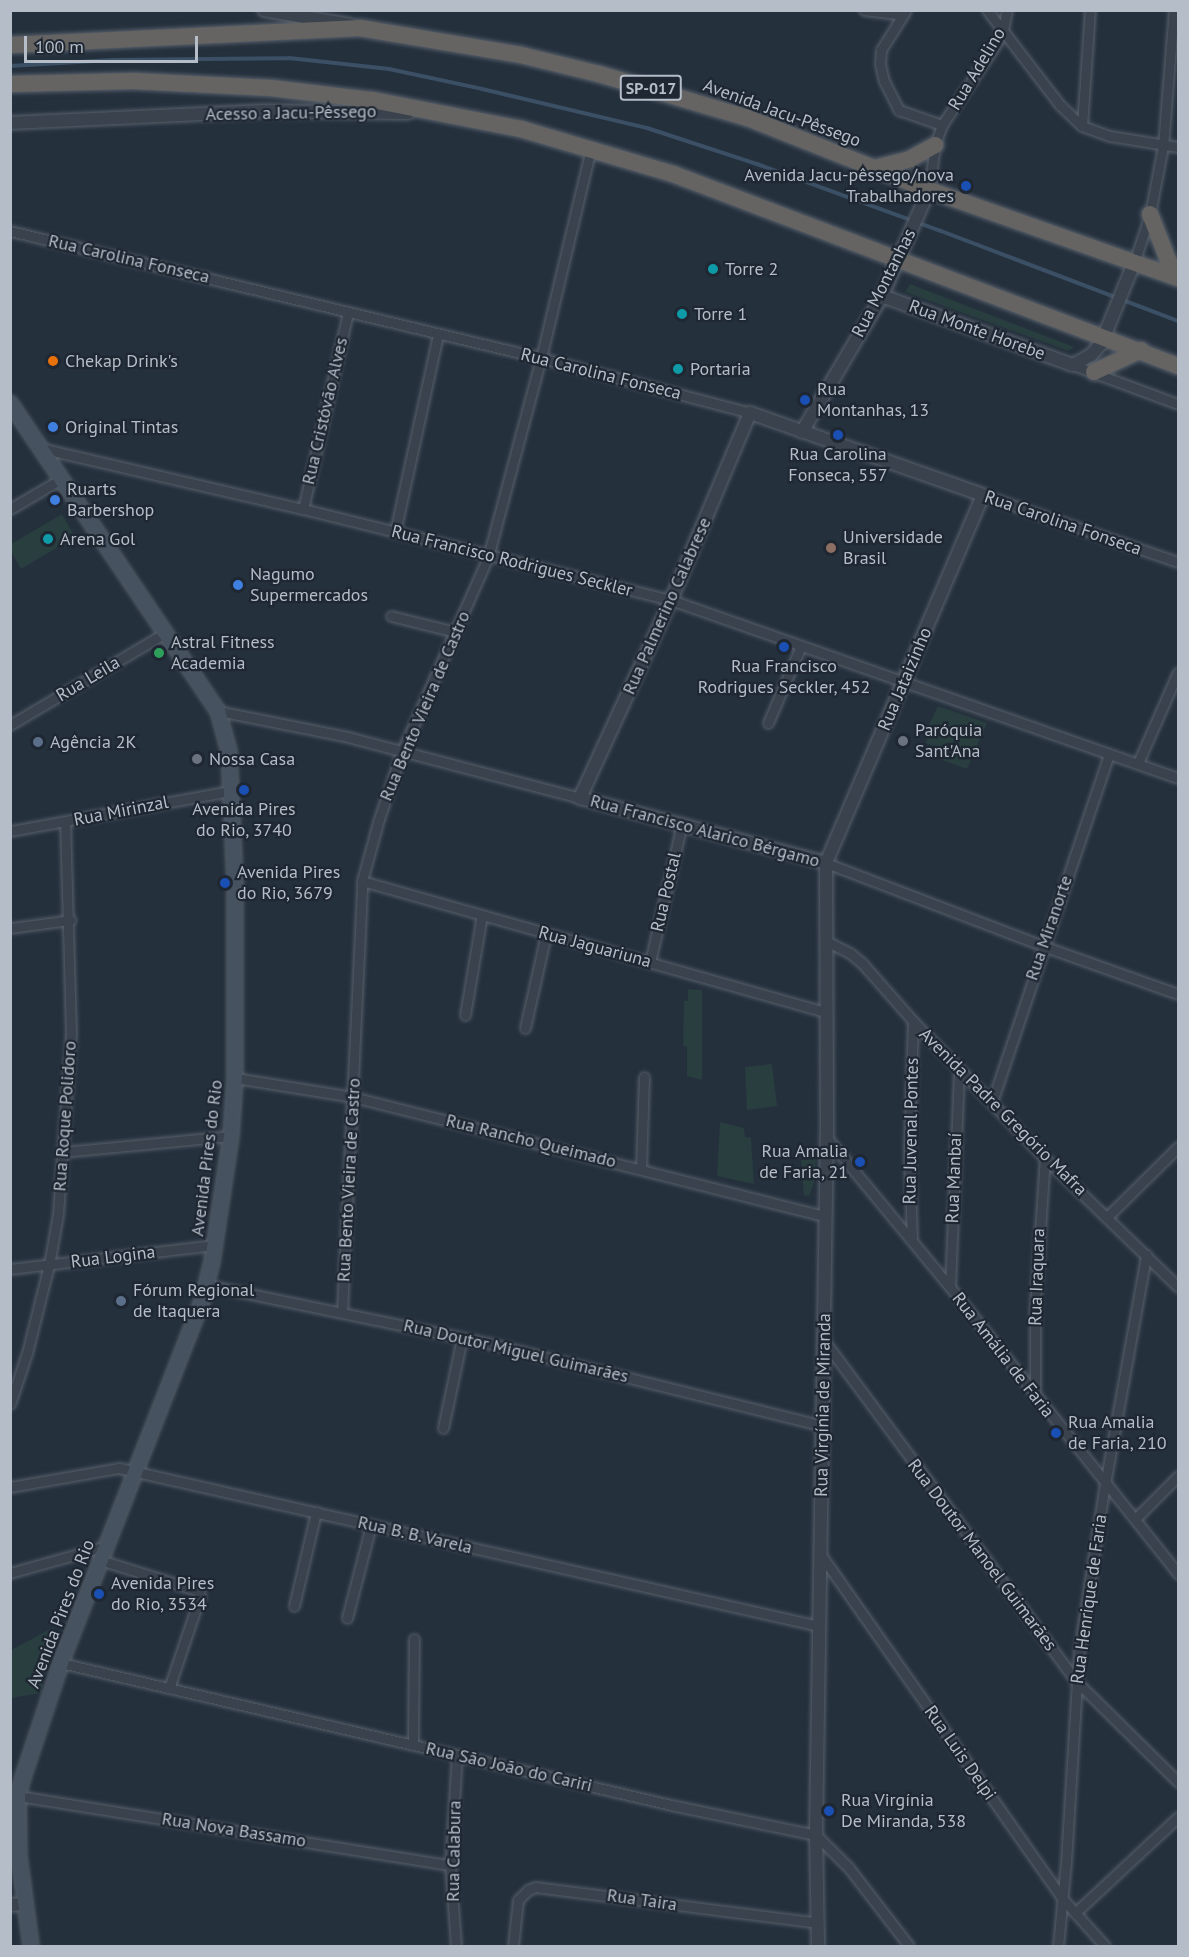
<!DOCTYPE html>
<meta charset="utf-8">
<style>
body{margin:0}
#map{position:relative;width:1189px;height:1957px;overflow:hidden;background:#25303d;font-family:"PT Sans",sans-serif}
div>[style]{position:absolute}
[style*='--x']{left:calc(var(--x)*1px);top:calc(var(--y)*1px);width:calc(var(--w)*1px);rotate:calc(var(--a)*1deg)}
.green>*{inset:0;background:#283e3f}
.stream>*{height:4px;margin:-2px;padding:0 2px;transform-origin:2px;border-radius:2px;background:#3b4f65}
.roads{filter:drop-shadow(0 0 2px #57606b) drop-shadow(0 0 2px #57606b)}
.minor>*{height:9px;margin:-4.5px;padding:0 4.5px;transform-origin:4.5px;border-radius:4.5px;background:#39424d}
.tertiary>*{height:12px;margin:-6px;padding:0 6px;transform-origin:6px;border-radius:6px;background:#39424d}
.secondary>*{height:14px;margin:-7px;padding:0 7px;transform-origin:7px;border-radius:7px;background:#475260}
.trunk>*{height:16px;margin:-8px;padding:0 8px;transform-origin:8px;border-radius:8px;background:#656462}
.dots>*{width:16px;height:16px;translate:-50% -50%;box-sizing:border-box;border:3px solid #1e2732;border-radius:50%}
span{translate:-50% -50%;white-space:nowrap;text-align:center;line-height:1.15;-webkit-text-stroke:4.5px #1e2732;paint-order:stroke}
.shield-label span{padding:2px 4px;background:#1e2732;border:2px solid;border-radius:4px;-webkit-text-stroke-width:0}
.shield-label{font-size:16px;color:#b4bdc8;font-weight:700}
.street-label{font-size:18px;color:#b4bdc8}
.poi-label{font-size:18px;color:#b4bdc8}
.right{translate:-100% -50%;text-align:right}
.left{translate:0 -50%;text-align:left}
.frame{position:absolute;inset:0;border:12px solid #b4bdc8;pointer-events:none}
.scale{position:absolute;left:24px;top:36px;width:174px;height:27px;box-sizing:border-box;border:3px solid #b4bdc8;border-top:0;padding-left:8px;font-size:18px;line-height:21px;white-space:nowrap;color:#b4bdc8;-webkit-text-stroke:4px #1e2732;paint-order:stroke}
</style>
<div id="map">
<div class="green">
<i style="clip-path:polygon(910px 284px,1074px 347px,1069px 351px,905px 292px)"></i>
<i style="clip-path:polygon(62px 514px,75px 537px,21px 569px,11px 551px,11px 544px)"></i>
<i style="clip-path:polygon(938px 706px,987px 723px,967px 769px,931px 756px,935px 747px,926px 743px,929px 733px,926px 731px)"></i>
<i style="clip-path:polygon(688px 989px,702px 990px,702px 1080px,687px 1076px,687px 1047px,683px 1046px,684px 1001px,688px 1001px)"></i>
<i style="clip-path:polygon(772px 1064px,777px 1106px,747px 1110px,745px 1067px)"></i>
<i style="clip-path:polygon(720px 1122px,744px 1128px,745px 1137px,751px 1138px,754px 1184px,717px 1176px)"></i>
<i style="clip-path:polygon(816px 1159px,814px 1183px,809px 1196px,804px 1195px,801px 1160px)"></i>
<i style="clip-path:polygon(54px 1627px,41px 1693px,11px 1698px,11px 1650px)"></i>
</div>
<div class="stream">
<i style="--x:10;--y:66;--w:102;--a:-3.4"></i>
<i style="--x:112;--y:60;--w:177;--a:-0.6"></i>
<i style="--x:289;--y:58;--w:101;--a:6.3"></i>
<i style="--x:389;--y:69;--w:95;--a:12.1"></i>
<i style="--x:482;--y:89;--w:170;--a:13.3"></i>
<i style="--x:647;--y:128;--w:116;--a:18.1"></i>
<i style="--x:757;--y:164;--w:196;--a:20"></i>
<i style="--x:941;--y:231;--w:254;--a:20.8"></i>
</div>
<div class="roads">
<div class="minor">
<i style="--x:864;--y:10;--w:39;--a:7"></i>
<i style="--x:906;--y:10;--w:47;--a:122"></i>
<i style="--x:881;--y:50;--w:14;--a:94"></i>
<i style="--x:880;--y:64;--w:17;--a:77"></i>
<i style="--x:884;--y:81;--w:33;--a:63"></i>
<i style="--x:899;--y:110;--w:46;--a:19.2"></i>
<i style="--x:987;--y:10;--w:120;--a:52.5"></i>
<i style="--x:1060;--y:105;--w:30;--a:44"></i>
<i style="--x:1082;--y:126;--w:30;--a:20"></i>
<i style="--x:1110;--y:136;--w:69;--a:9.2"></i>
<i style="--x:1082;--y:126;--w:116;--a:-86.1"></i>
<i style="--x:929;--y:190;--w:45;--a:-82.4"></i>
<i style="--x:935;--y:145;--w:21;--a:-71"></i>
<i style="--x:942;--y:125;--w:97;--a:-56.3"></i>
<i style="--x:996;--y:44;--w:16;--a:-63"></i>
<i style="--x:1003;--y:30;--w:20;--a:-79"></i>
<i style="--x:10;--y:231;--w:546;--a:13.45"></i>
<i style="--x:541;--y:358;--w:216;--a:14.7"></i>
<i style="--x:1134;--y:263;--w:52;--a:-71.9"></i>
<i style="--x:1150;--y:214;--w:69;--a:-79.2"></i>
<i style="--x:1163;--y:146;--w:136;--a:-85.4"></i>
<i style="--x:1073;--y:365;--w:112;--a:20.4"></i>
<i style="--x:40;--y:448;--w:270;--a:13.1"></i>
<i style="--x:303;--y:509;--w:379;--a:13.9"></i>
<i style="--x:671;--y:600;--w:537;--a:19.35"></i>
<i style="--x:983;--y:495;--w:206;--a:19"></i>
<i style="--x:10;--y:509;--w:59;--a:-30.5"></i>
<i style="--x:303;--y:509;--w:201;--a:-77.1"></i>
<i style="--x:395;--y:532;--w:203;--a:-77.7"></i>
<i style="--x:391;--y:616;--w:66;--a:14"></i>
<i style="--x:218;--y:711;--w:133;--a:11.3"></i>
<i style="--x:348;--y:737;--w:240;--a:14.7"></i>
<i style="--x:768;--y:723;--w:84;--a:-66.8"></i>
<i style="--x:10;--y:725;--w:180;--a:-30.7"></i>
<i style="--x:1138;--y:763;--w:99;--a:-66.3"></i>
<i style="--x:10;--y:831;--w:225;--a:-10.3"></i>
<i style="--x:826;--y:863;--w:232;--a:20.9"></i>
<i style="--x:1043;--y:946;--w:143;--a:19.6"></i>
<i style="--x:362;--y:881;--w:483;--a:15.8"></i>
<i style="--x:10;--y:928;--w:61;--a:-7.6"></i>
<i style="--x:826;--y:941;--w:27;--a:27"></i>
<i style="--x:850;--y:953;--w:16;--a:40"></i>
<i style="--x:862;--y:963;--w:77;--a:48.7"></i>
<i style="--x:913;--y:1021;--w:190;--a:46.1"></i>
<i style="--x:1045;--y:1158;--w:185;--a:44.1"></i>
<i style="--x:650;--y:962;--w:143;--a:-77"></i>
<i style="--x:465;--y:1015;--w:101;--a:-80.4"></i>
<i style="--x:525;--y:1028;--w:96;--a:-77.4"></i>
<i style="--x:235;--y:1078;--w:120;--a:9.1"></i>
<i style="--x:353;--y:1097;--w:487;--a:14.2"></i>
<i style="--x:992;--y:1102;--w:367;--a:-71.4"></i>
<i style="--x:827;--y:1138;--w:193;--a:50.5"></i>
<i style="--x:950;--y:1287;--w:367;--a:51.5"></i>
<i style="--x:62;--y:1152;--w:170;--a:-5.4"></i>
<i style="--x:641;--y:1168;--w:91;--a:-88.1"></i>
<i style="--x:1107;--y:1217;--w:100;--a:-44.6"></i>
<i style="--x:912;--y:1240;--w:87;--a:-92"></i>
<i style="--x:909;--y:1153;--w:132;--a:-88.3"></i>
<i style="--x:10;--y:1269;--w:206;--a:-6.7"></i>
<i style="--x:207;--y:1285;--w:295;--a:11.7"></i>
<i style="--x:496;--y:1345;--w:337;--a:13.9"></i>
<i style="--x:950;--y:1287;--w:218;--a:-87.6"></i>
<i style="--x:342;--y:1313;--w:432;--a:-87.3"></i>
<i style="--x:362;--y:881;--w:64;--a:-74.7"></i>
<i style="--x:379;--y:819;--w:72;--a:-71.3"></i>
<i style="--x:402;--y:751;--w:212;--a:-66.1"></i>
<i style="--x:488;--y:557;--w:206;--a:-75.1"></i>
<i style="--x:541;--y:358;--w:216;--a:-76.6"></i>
<i style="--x:825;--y:1342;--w:423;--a:53.5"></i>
<i style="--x:1077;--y:1682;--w:142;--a:44.7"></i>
<i style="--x:1035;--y:1396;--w:89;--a:-90"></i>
<i style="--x:1035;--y:1307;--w:149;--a:-86.2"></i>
<i style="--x:10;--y:1404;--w:54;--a:-71.6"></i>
<i style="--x:27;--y:1353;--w:91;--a:-76"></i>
<i style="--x:49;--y:1265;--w:52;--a:-80"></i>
<i style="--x:58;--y:1214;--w:180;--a:-85.9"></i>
<i style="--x:71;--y:1034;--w:212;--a:-91.6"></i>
<i style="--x:443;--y:1428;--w:92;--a:-78.1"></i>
<i style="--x:10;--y:1487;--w:111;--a:-9.9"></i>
<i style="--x:119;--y:1468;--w:718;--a:12.72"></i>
<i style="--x:1135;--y:1519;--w:61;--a:-45"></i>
<i style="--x:821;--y:1555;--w:418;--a:54.9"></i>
<i style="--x:1061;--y:1897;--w:66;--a:48.1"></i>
<i style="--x:100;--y:1560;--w:104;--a:17.4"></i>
<i style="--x:199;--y:1591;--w:5;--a:79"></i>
<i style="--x:200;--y:1596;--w:97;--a:108.6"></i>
<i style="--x:10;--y:1573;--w:100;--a:-15.7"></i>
<i style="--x:294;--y:1606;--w:97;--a:-76.8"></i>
<i style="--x:347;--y:1618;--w:96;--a:-75.5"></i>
<i style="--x:61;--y:1663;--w:626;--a:13.1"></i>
<i style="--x:671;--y:1805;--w:148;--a:11.7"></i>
<i style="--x:816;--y:1835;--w:47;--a:45"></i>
<i style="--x:849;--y:1868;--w:98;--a:52.4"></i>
<i style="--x:413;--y:1745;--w:106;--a:-89.5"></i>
<i style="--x:18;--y:1796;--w:437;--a:9.1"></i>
<i style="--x:1075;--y:1913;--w:141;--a:-43"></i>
<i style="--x:456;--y:1946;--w:81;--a:-94.2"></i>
<i style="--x:450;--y:1865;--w:110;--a:-86.4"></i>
<i style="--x:513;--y:1946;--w:46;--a:-83.8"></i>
<i style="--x:518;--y:1900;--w:14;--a:-45"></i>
<i style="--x:528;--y:1890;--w:8;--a:-23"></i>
<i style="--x:535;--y:1887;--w:285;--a:7.2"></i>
<i style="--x:1058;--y:1946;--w:84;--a:-84.6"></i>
<i style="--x:1066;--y:1862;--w:211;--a:-86.5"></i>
<i style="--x:1079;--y:1651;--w:169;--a:-81.2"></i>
<i style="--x:1105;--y:1484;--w:233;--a:-79.8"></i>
</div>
<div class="tertiary">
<i style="--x:264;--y:10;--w:88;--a:9.8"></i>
<i style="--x:10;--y:123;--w:255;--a:-2.7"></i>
<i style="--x:265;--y:111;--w:143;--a:0.8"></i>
<i style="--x:882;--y:296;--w:203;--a:19.9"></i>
<i style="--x:1073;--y:365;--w:21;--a:-29"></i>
<i style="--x:1091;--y:355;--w:15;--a:-48"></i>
<i style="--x:1101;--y:344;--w:87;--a:-67.8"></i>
<i style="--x:802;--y:432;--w:158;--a:-59.5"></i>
<i style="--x:882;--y:296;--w:116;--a:-66.1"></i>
<i style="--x:10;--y:1905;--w:14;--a:-4"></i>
<i style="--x:818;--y:1946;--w:111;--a:-91"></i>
<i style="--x:816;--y:1835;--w:709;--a:-89.11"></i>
<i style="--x:827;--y:1126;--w:263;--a:-90.2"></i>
<i style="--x:826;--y:863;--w:400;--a:-66.9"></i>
<i style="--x:983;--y:495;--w:247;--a:-160.6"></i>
<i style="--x:750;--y:413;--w:203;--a:112.9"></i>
<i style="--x:671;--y:600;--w:218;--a:114.7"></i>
<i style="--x:580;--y:798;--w:254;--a:14.8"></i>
</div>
<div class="secondary">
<i style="--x:10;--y:403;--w:372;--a:56"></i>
<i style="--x:218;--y:711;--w:41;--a:74.6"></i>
<i style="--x:229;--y:751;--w:130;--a:87.4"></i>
<i style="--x:235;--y:881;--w:197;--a:90"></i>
<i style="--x:235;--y:1078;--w:58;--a:93.9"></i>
<i style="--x:231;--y:1136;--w:127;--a:98.6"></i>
<i style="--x:212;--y:1262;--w:40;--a:104.4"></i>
<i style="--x:202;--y:1301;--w:388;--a:111.3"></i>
<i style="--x:61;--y:1663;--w:120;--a:108.4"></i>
<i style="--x:23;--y:1777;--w:20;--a:105"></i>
<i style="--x:18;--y:1796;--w:61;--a:89.1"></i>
<i style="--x:19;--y:1857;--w:90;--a:82.3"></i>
</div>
<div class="trunk">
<i style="--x:10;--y:45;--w:350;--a:-2.8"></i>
<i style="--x:360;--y:28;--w:163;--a:9.5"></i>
<i style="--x:521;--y:55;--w:80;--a:13.7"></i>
<i style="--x:599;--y:74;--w:155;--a:16.5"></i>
<i style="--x:748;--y:118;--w:195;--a:21.7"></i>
<i style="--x:929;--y:190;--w:264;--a:19.5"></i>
<i style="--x:10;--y:84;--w:124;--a:-1.4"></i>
<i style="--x:134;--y:81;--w:137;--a:2.9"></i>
<i style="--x:271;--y:88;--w:102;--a:6.8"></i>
<i style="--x:372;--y:100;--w:152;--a:11"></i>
<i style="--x:521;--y:129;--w:159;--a:16.5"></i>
<i style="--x:673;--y:174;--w:540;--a:20.82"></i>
<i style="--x:875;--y:168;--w:36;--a:-14"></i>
<i style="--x:910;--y:159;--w:29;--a:-29"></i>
<i style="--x:1150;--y:214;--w:49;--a:68.6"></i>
<i style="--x:1168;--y:260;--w:20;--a:60"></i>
<i style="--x:1094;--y:372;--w:52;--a:-25.1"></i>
</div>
</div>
<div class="dots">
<i style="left:966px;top:186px;background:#1a4fb4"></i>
<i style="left:713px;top:269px;background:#0f9aa8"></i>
<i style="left:682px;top:314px;background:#0f9aa8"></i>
<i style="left:53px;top:361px;background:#e8710a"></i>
<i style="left:678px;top:369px;background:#0f9aa8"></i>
<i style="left:805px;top:400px;background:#1a4fb4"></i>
<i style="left:53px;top:427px;background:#3f7fe0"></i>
<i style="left:838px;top:435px;background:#1a4fb4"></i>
<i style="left:55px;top:500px;background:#3f7fe0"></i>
<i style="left:48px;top:539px;background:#0f9aa8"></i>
<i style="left:831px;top:548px;background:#8d6e63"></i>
<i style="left:238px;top:585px;background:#3f7fe0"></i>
<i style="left:784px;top:647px;background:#1a4fb4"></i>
<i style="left:159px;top:653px;background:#2e9e5b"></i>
<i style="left:903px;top:741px;background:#6b7280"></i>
<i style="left:38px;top:742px;background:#5c6f8a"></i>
<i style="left:197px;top:759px;background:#6b7280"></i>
<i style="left:244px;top:790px;background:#1a4fb4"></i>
<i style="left:225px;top:883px;background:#1a4fb4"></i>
<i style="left:860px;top:1162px;background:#1a4fb4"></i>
<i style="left:121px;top:1301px;background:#5c6f8a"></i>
<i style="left:1056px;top:1433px;background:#1a4fb4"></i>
<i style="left:99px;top:1594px;background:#1a4fb4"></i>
<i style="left:829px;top:1811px;background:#1a4fb4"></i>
</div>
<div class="shield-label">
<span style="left:651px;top:88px">SP-017</span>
</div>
<div class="street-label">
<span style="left:977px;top:69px;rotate:-59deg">Rua Adelino</span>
<span style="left:291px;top:113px;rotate:-1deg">Acesso a Jacu-Pêssego</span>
<span style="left:782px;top:113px;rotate:20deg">Avenida Jacu-Pêssego</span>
<span style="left:129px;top:259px;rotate:13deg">Rua Carolina Fonseca</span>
<span style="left:884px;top:283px;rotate:-63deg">Rua Montanhas</span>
<span style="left:977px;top:330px;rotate:20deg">Rua Monte Horebe</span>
<span style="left:601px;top:374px;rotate:14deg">Rua Carolina Fonseca</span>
<span style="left:325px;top:411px;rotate:-77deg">Rua Cristóvão Alves</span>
<span style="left:1063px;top:523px;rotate:19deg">Rua Carolina Fonseca</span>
<span style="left:512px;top:561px;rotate:14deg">Rua Francisco Rodrigues Seckler</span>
<span style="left:667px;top:606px;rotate:-66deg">Rua Palmerino Calabrese</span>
<span style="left:88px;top:679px;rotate:-31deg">Rua Leila</span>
<span style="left:905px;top:679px;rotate:-67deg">Rua Jataizinho</span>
<span style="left:425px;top:706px;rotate:-67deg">Rua Bento Vieira de Castro</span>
<span style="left:121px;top:811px;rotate:-11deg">Rua Mirinzal</span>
<span style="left:705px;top:831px;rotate:15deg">Rua Francisco Alarico Bérgamo</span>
<span style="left:666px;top:892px;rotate:-77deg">Rua Postal</span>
<span style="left:1049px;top:928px;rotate:-71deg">Rua Miranorte</span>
<span style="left:595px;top:947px;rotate:15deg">Rua Jaguariuna</span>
<span style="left:1003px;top:1112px;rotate:45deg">Avenida Padre Gregório Mafra</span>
<span style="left:65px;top:1116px;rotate:-86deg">Rua Roque Polidoro</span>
<span style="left:911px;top:1131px;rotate:-89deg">Rua Juvenal Pontes</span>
<span style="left:531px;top:1141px;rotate:14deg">Rua Rancho Queimado</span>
<span style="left:207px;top:1158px;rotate:-83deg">Avenida Pires do Rio</span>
<span style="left:954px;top:1178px;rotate:-88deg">Rua Manbaí</span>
<span style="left:349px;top:1180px;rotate:-87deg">Rua Bento Vieira de Castro</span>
<span style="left:113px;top:1257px;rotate:-7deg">Rua Logina</span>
<span style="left:1037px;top:1277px;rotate:-88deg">Rua Iraquara</span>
<span style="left:516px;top:1351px;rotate:13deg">Rua Doutor Miguel Guimarães</span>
<span style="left:1003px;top:1355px;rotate:52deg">Rua Amália de Faria</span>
<span style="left:823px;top:1405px;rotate:-89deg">Rua Virgínia de Miranda</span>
<span style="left:415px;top:1535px;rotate:13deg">Rua B. B. Varela</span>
<span style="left:982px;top:1555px;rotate:53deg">Rua Doutor Manoel Guimarães</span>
<span style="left:1089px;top:1599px;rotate:-82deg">Rua Henrique de Faria</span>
<span style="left:61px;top:1614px;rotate:-69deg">Avenida Pires do Rio</span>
<span style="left:960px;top:1753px;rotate:55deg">Rua Luis Delpi</span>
<span style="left:509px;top:1767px;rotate:13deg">Rua São João do Cariri</span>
<span style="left:234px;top:1830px;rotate:9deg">Rua Nova Bassamo</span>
<span style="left:454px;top:1851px;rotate:-89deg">Rua Calabura</span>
<span style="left:642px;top:1900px;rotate:8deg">Rua Taira</span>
</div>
<div class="poi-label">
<span class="right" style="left:954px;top:186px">Avenida Jacu-pêssego/nova<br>Trabalhadores</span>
<span class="left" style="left:725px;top:269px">Torre 2</span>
<span class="left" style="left:694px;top:314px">Torre 1</span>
<span class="left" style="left:65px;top:361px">Chekap Drink's</span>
<span class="left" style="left:690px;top:369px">Portaria</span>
<span class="left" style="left:817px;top:400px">Rua<br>Montanhas, 13</span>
<span class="left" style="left:65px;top:427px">Original Tintas</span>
<span style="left:838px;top:465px">Rua Carolina<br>Fonseca, 557</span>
<span class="left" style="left:67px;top:500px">Ruarts<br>Barbershop</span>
<span class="left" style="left:843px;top:548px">Universidade<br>Brasil</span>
<span class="left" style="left:60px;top:539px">Arena Gol</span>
<span class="left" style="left:250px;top:585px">Nagumo<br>Supermercados</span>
<span class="left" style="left:171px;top:653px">Astral Fitness<br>Academia</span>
<span style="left:784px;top:677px">Rua Francisco<br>Rodrigues Seckler, 452</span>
<span class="left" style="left:915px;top:741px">Paróquia<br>Sant'Ana</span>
<span class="left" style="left:50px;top:742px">Agência 2K</span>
<span class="left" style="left:209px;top:759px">Nossa Casa</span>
<span style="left:244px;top:820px">Avenida Pires<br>do Rio, 3740</span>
<span class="left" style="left:237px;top:883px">Avenida Pires<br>do Rio, 3679</span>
<span class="right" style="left:848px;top:1162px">Rua Amalia<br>de Faria, 21</span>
<span class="left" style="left:133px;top:1301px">Fórum Regional<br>de Itaquera</span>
<span class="left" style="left:1068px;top:1433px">Rua Amalia<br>de Faria, 210</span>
<span class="left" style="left:111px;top:1594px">Avenida Pires<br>do Rio, 3534</span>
<span class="left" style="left:841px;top:1811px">Rua Virgínia<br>De Miranda, 538</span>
</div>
<div class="frame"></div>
<div class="scale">100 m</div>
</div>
